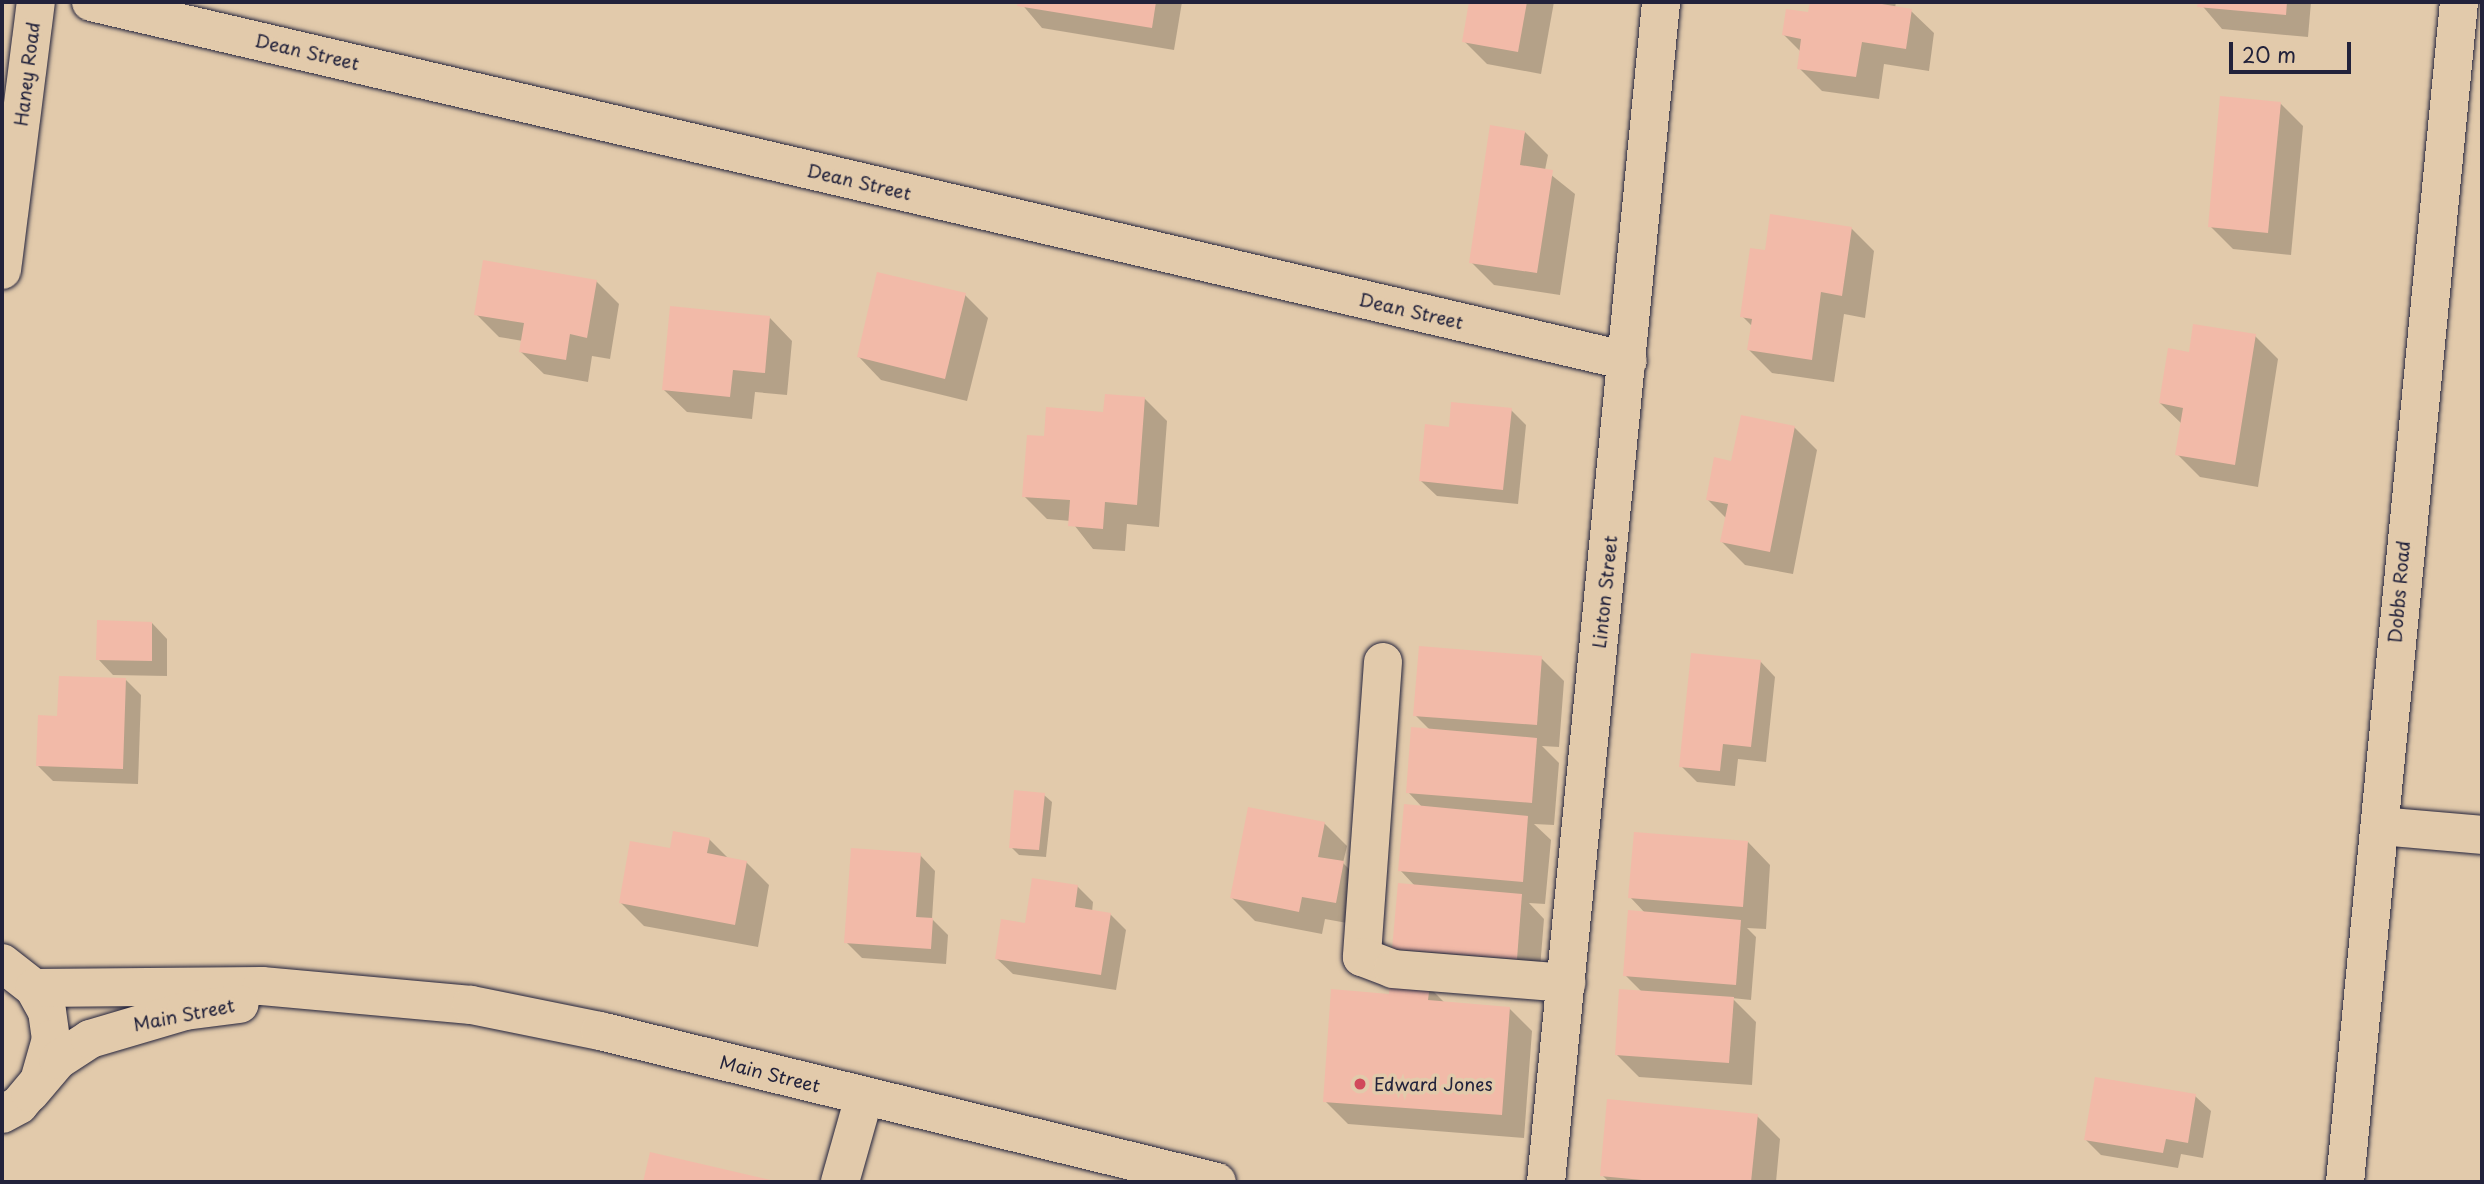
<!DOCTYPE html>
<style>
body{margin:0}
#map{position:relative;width:2484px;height:1184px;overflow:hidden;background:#e2caab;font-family:"Playpen Sans",sans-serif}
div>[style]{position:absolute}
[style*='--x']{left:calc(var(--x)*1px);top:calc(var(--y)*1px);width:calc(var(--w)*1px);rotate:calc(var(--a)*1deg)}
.shadow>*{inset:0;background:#0003}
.building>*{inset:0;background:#f2baa8}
.roads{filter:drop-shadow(0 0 2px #22223b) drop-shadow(0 0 2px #22223b)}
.minor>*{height:38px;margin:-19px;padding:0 19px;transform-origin:19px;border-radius:19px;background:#e2caab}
.major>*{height:38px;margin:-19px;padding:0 19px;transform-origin:19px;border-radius:19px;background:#e2caab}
.dots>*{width:19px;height:19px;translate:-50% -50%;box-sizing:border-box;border:4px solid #e2caab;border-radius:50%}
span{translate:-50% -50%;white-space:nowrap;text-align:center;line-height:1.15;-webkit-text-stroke:7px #e2caab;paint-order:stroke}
.street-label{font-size:18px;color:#22223b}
.poi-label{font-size:18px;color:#22223b}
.left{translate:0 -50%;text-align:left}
.frame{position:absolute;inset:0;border:4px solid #22223b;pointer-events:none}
.scale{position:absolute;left:2229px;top:42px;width:122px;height:32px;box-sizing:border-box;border:4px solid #22223b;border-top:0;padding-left:9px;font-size:21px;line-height:24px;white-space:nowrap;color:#22223b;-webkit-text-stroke:5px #e2caab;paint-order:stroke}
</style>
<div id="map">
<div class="shadow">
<i style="clip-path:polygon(1020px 2px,1182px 2px,1174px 50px,1042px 28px)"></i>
<i style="clip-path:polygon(1471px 2px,1554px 2px,1541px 74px,1487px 64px,1464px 41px)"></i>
<i style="clip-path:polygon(1811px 2px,1896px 2px,1895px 8px,1911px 11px,1934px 33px,1929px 71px,1884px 64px,1879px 99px,1822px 91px,1799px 68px,1801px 52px,1784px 35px,1810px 14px)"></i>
<i style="clip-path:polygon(2199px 2px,2311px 2px,2308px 37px,2222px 29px)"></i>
<i style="clip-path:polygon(2280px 103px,2303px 126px,2291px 255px,2233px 249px,2210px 226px)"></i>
<i style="clip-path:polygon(1525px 132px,1548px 155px,1545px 170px,1575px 194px,1560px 295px,1494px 285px,1471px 262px)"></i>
<i style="clip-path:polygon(1851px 228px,1874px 251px,1865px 318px,1844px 314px,1834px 382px,1772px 373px,1749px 350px,1753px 327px,1742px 316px,1766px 252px)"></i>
<i style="clip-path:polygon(596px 281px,619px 304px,610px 359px,592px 356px,588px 382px,544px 374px,521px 352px,523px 341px,499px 337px,476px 314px)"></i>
<i style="clip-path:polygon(965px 295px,988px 318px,967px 401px,881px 380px,859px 357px)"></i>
<i style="clip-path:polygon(770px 318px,792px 341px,787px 395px,755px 392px,752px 419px,687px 412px,664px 390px)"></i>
<i style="clip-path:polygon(2255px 336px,2278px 359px,2258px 487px,2200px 477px,2177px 454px,2182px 424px,2160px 403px,2190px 354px)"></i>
<i style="clip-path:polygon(1144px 398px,1167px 421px,1159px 527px,1127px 524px,1125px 551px,1093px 549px,1071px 521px,1047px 519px,1024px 496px,1045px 438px)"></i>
<i style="clip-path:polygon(1511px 410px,1526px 425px,1518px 504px,1437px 496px,1421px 481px,1451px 429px)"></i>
<i style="clip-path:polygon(1794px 427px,1817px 450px,1793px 574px,1745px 565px,1722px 542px,1727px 519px,1707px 499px,1733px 463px)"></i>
<i style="clip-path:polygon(152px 623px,167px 639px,167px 676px,113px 675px,98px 659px)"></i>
<i style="clip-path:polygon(1541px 658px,1564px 681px,1559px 747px,1542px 746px,1559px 763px,1554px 825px,1534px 824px,1551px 840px,1545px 904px,1529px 903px,1544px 919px,1539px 981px,1417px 971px,1394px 948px,1416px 887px,1400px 870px,1423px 808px,1408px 792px,1431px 731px,1415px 715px)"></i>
<i style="clip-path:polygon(1760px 661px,1775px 677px,1766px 762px,1738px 759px,1735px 786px,1697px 782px,1681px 766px)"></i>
<i style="clip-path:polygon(126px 680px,141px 695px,138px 784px,53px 781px,38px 766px,59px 718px)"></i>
<i style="clip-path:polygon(1044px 795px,1052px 802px,1046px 857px,1019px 855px,1011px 847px)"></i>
<i style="clip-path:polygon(1324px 823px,1347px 846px,1343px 863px,1366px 886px,1358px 925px,1325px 919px,1322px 934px,1255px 921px,1232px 898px)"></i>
<i style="clip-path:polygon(709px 839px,729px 859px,746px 862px,769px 885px,758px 947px,644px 926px,621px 903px,672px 850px)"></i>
<i style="clip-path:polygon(1748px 842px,1770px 865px,1766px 929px,1747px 928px,1756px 937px,1751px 1000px,1732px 998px,1756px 1022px,1752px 1085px,1639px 1077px,1616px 1054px,1642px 992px,1625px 975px,1646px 914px,1630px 897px)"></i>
<i style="clip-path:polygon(920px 855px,935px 871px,932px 919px,948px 935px,946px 964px,862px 958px,846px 942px)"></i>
<i style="clip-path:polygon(1077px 886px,1093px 902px,1092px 912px,1110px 914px,1126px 930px,1116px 990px,1013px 974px,997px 959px,1027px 925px)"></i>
<i style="clip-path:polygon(1429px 987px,1445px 1003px,1509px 1008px,1532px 1031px,1524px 1138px,1348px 1124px,1325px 1101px,1391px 996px)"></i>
<i style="clip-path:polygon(2195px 1096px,2211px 1111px,2203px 1158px,2181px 1154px,2178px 1168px,2101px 1155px,2086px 1140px)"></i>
<i style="clip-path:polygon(1757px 1116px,1780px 1139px,1776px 1182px,1609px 1182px,1602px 1175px)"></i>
<i style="clip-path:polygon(652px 1154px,772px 1182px,645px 1182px)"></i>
</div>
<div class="building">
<i style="clip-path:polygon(1018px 2px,1156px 2px,1152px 28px,1017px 6px)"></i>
<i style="clip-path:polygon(1469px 2px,1527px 2px,1518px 52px,1462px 42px)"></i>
<i style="clip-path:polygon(1810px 2px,1870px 2px,1912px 9px,1906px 49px,1862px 42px,1856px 77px,1797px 69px,1801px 39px,1782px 35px,1786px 9px,1808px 12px)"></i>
<i style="clip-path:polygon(2198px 2px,2287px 2px,2286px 15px,2197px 7px)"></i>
<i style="clip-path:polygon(2220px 96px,2281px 102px,2268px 233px,2208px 227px)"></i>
<i style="clip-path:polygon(1490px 125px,1525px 131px,1520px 165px,1553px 170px,1537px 273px,1469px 263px)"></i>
<i style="clip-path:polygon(1770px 214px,1852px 227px,1842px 296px,1821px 292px,1812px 360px,1747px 350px,1752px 319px,1740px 317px,1750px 248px,1765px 250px)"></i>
<i style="clip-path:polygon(483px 260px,597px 280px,587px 338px,570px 334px,566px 360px,519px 352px,524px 323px,474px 315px)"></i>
<i style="clip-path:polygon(877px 272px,966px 293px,945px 379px,857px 357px)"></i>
<i style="clip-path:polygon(670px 306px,770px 316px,765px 373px,733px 370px,730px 397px,662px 390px)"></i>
<i style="clip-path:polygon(2193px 324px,2256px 334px,2235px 465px,2175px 455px,2183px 408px,2159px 403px,2168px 348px,2189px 352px)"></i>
<i style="clip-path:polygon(1105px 394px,1145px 397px,1137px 505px,1105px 502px,1103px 529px,1068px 526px,1070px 500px,1022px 497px,1027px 435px,1044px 436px,1046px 407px,1103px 412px)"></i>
<i style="clip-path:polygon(1451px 402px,1512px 408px,1503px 490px,1419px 481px,1425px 424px,1449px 427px)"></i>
<i style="clip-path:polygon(1741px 415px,1795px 426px,1770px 552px,1720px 542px,1728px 504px,1706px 500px,1714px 457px,1731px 461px)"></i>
<i style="clip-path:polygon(97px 620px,152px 622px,152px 661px,96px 660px)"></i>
<i style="clip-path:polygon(1419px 646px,1542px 656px,1537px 725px,1413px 716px)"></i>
<i style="clip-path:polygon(1691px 653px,1761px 660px,1751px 747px,1723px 744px,1720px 771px,1679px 767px)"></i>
<i style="clip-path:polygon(59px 676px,126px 678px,123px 769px,36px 766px,38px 715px,57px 716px)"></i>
<i style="clip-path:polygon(1411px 727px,1537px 738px,1532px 803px,1406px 793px)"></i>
<i style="clip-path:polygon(1014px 790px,1045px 793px,1039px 850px,1009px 848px)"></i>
<i style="clip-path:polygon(1404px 804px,1528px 816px,1523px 882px,1398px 871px)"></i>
<i style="clip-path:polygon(1248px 807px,1325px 822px,1318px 857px,1344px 861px,1336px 903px,1302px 897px,1299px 912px,1230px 898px)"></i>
<i style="clip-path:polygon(673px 831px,710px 838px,707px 853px,747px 861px,735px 925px,619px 903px,630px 841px,670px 848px)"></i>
<i style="clip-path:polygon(1634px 832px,1748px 841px,1743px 907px,1628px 898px)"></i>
<i style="clip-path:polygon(851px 848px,921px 853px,916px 917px,933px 918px,931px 949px,844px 943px)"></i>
<i style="clip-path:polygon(1032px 878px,1078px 885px,1075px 907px,1111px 913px,1101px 975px,995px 959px,1001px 919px,1025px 923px)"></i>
<i style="clip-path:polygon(1398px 883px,1522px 894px,1517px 959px,1392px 949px)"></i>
<i style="clip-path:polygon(1628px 910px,1741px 920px,1736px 985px,1623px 976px)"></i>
<i style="clip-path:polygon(1390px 982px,1430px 985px,1428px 1000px,1510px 1007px,1502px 1115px,1323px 1102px,1331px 989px,1389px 994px)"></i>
<i style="clip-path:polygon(1619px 989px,1734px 997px,1729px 1063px,1615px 1055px)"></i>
<i style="clip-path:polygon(2095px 1077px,2196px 1094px,2188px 1143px,2166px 1139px,2163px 1153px,2084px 1140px)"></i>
<i style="clip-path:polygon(1607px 1099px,1758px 1114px,1751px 1182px,1663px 1182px,1600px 1176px)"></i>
<i style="clip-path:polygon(650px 1152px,775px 1181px,775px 1182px,643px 1182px)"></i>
</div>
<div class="roads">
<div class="minor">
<i style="--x:91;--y:2;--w:1578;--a:13.15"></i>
<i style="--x:2;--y:270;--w:270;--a:-82.8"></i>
<i style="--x:1383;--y:662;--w:296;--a:94.1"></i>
<i style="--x:1362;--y:957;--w:33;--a:21"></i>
<i style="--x:1393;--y:969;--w:174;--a:4.6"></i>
<i style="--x:2380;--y:826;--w:102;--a:5"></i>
<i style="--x:840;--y:1182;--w:88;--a:-74.2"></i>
<i style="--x:1546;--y:1182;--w:1186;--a:-84.43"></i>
<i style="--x:2345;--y:1182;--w:1185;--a:-84.48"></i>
</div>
<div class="major">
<i style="--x:2;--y:963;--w:41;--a:38"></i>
<i style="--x:34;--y:988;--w:26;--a:61"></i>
<i style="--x:47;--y:1011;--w:28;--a:82"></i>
<i style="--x:51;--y:1039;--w:44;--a:105.9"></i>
<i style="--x:39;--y:1081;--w:31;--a:130"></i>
<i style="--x:19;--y:1105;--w:19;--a:152"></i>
<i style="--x:34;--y:988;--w:228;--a:-0.5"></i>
<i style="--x:262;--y:986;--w:210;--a:5.2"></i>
<i style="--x:471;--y:1005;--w:132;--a:11.4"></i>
<i style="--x:600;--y:1031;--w:635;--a:13.75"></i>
<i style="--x:30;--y:1093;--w:43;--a:-49.7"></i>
<i style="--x:58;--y:1060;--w:38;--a:-33"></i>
<i style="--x:90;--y:1039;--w:99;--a:-16.4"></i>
<i style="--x:185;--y:1011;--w:55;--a:-7.3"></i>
</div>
</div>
<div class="dots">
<i style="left:1360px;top:1084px;background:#d1495b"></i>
</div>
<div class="street-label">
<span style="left:307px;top:52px;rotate:13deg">Dean Street</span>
<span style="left:27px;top:74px;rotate:-83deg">Haney Road</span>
<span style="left:859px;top:182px;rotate:13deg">Dean Street</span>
<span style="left:1411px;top:311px;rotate:13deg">Dean Street</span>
<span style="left:1605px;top:592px;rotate:-84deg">Linton Street</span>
<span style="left:2399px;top:592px;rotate:-85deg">Dobbs Road</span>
<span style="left:184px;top:1015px;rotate:-11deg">Main Street</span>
<span style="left:770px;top:1074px;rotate:14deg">Main Street</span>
</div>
<div class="poi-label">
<span class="left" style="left:1374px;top:1084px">Edward Jones</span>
</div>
<div class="frame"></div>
<div class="scale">20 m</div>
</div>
